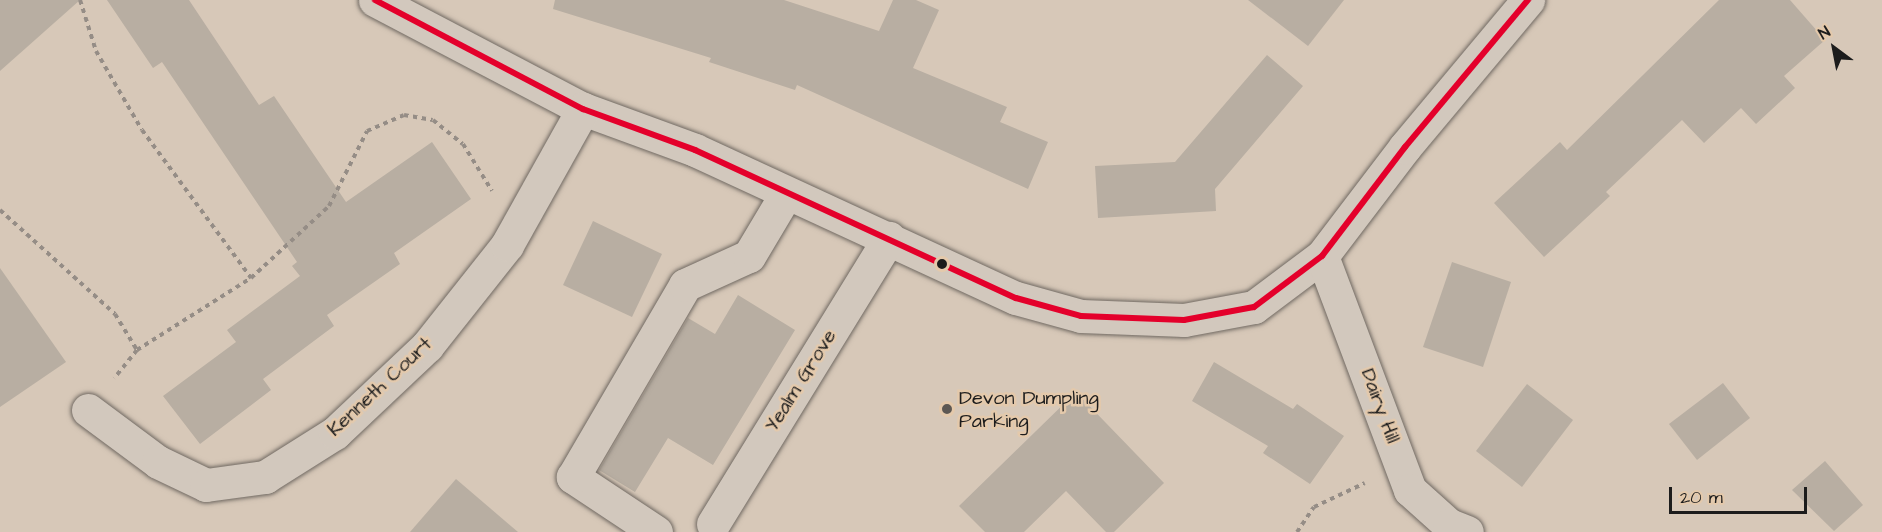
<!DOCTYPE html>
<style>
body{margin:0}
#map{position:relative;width:1882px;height:532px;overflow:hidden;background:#d7c8b8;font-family:"Architects Daughter",sans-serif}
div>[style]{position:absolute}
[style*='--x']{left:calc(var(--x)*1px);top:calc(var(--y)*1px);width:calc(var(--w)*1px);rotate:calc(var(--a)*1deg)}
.building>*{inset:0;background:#b8aea2}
.path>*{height:4px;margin-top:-2px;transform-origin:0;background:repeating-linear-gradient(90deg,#958d86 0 4.5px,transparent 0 9px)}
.roads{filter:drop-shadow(0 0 2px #706962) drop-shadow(0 0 2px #706962)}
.minor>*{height:33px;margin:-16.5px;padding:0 16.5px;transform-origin:16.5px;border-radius:16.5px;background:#d2c8bd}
.bus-1>*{height:6px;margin:-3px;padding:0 3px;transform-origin:3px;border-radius:3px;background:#e4002b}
.dots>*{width:16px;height:16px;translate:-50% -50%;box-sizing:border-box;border:3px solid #e4c9ab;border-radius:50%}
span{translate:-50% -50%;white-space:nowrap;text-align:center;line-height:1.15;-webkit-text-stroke:5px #e4c9ab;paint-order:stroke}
.street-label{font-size:20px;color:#1c1c1c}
.poi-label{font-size:20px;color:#1c1c1c}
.left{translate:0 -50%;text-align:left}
.north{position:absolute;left:1804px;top:18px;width:60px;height:60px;-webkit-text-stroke:4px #e4c9ab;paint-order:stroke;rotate:328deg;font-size:16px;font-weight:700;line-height:24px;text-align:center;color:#1c1c1c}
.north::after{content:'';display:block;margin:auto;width:21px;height:27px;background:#1c1c1c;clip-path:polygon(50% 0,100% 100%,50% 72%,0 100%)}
.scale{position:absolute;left:1669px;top:487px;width:138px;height:27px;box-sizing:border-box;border:3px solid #1c1c1c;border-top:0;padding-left:8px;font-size:18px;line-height:21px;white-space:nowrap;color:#1c1c1c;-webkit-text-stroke:4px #e4c9ab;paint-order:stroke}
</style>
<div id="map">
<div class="building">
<i style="clip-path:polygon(0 0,80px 0,0 71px)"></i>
<i style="clip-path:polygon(107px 0,189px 0,259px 105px,274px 96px,346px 202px,432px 142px,471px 199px,394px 253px,400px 264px,327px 315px,334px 326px,263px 379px,271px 390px,200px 444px,163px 396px,236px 342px,227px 330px,300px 276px,292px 266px,297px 262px,162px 62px,153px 68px)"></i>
<i style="clip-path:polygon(555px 0,784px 0,879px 31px,893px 0,916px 0,939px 10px,913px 68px,1007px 107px,1000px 122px,1048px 142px,1028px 189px,797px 85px,795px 90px,709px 62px,711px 58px,553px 9px)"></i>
<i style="clip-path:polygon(1248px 0,1344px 0,1308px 46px)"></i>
<i style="clip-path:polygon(1719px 0,1790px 0,1825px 40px,1784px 76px,1795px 88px,1756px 124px,1741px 108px,1704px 143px,1682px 120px,1606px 192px,1610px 196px,1544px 257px,1494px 203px,1560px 142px,1567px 150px)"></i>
<i style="clip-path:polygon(1267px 55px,1303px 86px,1215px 189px,1216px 211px,1098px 218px,1095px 166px,1175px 162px)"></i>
<i style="clip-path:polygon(593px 221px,662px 254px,632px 317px,563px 285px)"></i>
<i style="clip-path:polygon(1452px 262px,1511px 282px,1483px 367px,1423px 347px)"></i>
<i style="clip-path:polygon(0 268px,66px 362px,0 407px)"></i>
<i style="clip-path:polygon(738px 295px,795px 330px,713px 465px,668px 438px,635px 492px,599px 470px,688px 318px,715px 334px)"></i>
<i style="clip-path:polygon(1214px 362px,1293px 409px,1297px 404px,1344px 436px,1310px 484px,1263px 453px,1268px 446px,1192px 401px)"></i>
<i style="clip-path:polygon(1723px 383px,1750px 418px,1697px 460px,1669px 424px)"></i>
<i style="clip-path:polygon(1527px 384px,1573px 420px,1522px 487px,1476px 451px)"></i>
<i style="clip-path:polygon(1076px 392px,1164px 483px,1114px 532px,1106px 532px,1066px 491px,1024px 532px,985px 532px,959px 506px)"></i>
<i style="clip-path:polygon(1825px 461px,1863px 505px,1834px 531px,1792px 490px)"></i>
<i style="clip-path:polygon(456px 479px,518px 532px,410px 532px)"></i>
</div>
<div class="path">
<i style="--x:80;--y:0;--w:53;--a:72.6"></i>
<i style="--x:96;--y:51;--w:91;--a:59.8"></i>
<i style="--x:142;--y:130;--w:184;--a:53.6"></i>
<i style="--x:0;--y:210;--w:155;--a:42.1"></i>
<i style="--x:115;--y:314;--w:42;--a:58.6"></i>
<i style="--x:137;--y:350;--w:36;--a:129"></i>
<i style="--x:137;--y:350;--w:135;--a:-32.3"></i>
<i style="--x:251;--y:278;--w:106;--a:-42.7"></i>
<i style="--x:329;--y:206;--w:84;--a:-63.1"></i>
<i style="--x:367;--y:131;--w:40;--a:-23.4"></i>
<i style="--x:404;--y:115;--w:29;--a:10"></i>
<i style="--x:433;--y:120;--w:38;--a:39"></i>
<i style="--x:463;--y:144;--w:55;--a:58.3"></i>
<i style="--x:1297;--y:532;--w:30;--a:-56"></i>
<i style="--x:1314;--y:507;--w:56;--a:-25.2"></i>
</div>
<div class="roads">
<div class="minor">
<i style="--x:375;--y:0;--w:235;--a:27.7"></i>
<i style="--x:583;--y:109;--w:119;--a:20.1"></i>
<i style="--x:695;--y:150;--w:353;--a:24.8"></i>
<i style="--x:1016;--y:298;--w:67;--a:15.5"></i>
<i style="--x:1081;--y:316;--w:103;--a:2.2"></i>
<i style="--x:1184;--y:320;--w:71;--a:-10.5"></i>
<i style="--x:1254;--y:307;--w:85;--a:-36.9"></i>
<i style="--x:1322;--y:256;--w:137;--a:-52.7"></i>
<i style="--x:1405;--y:147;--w:192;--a:-50.1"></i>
<i style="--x:1322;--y:256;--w:250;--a:69.4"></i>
<i style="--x:1410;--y:490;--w:52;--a:41.9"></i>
<i style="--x:1449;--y:525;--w:19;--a:21"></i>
<i style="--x:88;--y:410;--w:87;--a:36.6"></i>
<i style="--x:158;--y:462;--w:53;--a:25.6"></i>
<i style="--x:206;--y:485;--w:60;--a:-7.7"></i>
<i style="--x:265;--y:477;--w:83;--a:-32.2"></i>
<i style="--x:335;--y:433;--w:127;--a:-43.4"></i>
<i style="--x:427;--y:346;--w:129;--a:-51.6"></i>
<i style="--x:507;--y:245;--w:156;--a:-60.8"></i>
<i style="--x:713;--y:524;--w:336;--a:-58.4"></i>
<i style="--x:656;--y:532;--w:100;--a:-146.5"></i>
<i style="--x:573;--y:477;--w:222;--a:-59.7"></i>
<i style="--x:685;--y:285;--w:70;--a:-24.4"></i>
<i style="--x:749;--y:256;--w:72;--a:-59.2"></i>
</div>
</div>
<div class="bus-1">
<i style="--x:375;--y:0;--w:235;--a:27.7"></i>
<i style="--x:583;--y:109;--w:119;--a:20.1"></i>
<i style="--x:695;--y:150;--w:353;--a:24.8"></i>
<i style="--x:1016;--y:298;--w:67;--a:15.5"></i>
<i style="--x:1081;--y:316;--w:103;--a:2.2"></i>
<i style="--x:1184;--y:320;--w:71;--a:-10.5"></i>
<i style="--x:1254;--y:307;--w:85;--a:-36.9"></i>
<i style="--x:1322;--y:256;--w:137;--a:-52.7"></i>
<i style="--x:1405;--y:147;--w:192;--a:-50.1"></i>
</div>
<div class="dots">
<i style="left:942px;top:264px;background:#1c1c1c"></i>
<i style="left:947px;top:409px;background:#5d5853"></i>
</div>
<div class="street-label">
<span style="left:801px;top:381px;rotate:-58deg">Yealm Grove</span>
<span style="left:380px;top:387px;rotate:-43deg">Kenneth Court</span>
<span style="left:1380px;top:406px;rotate:70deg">Dairy Hill</span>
</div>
<div class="poi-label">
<span class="left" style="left:959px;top:410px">Devon Dumpling<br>Parking</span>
</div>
<div class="north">N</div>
<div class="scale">20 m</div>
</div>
